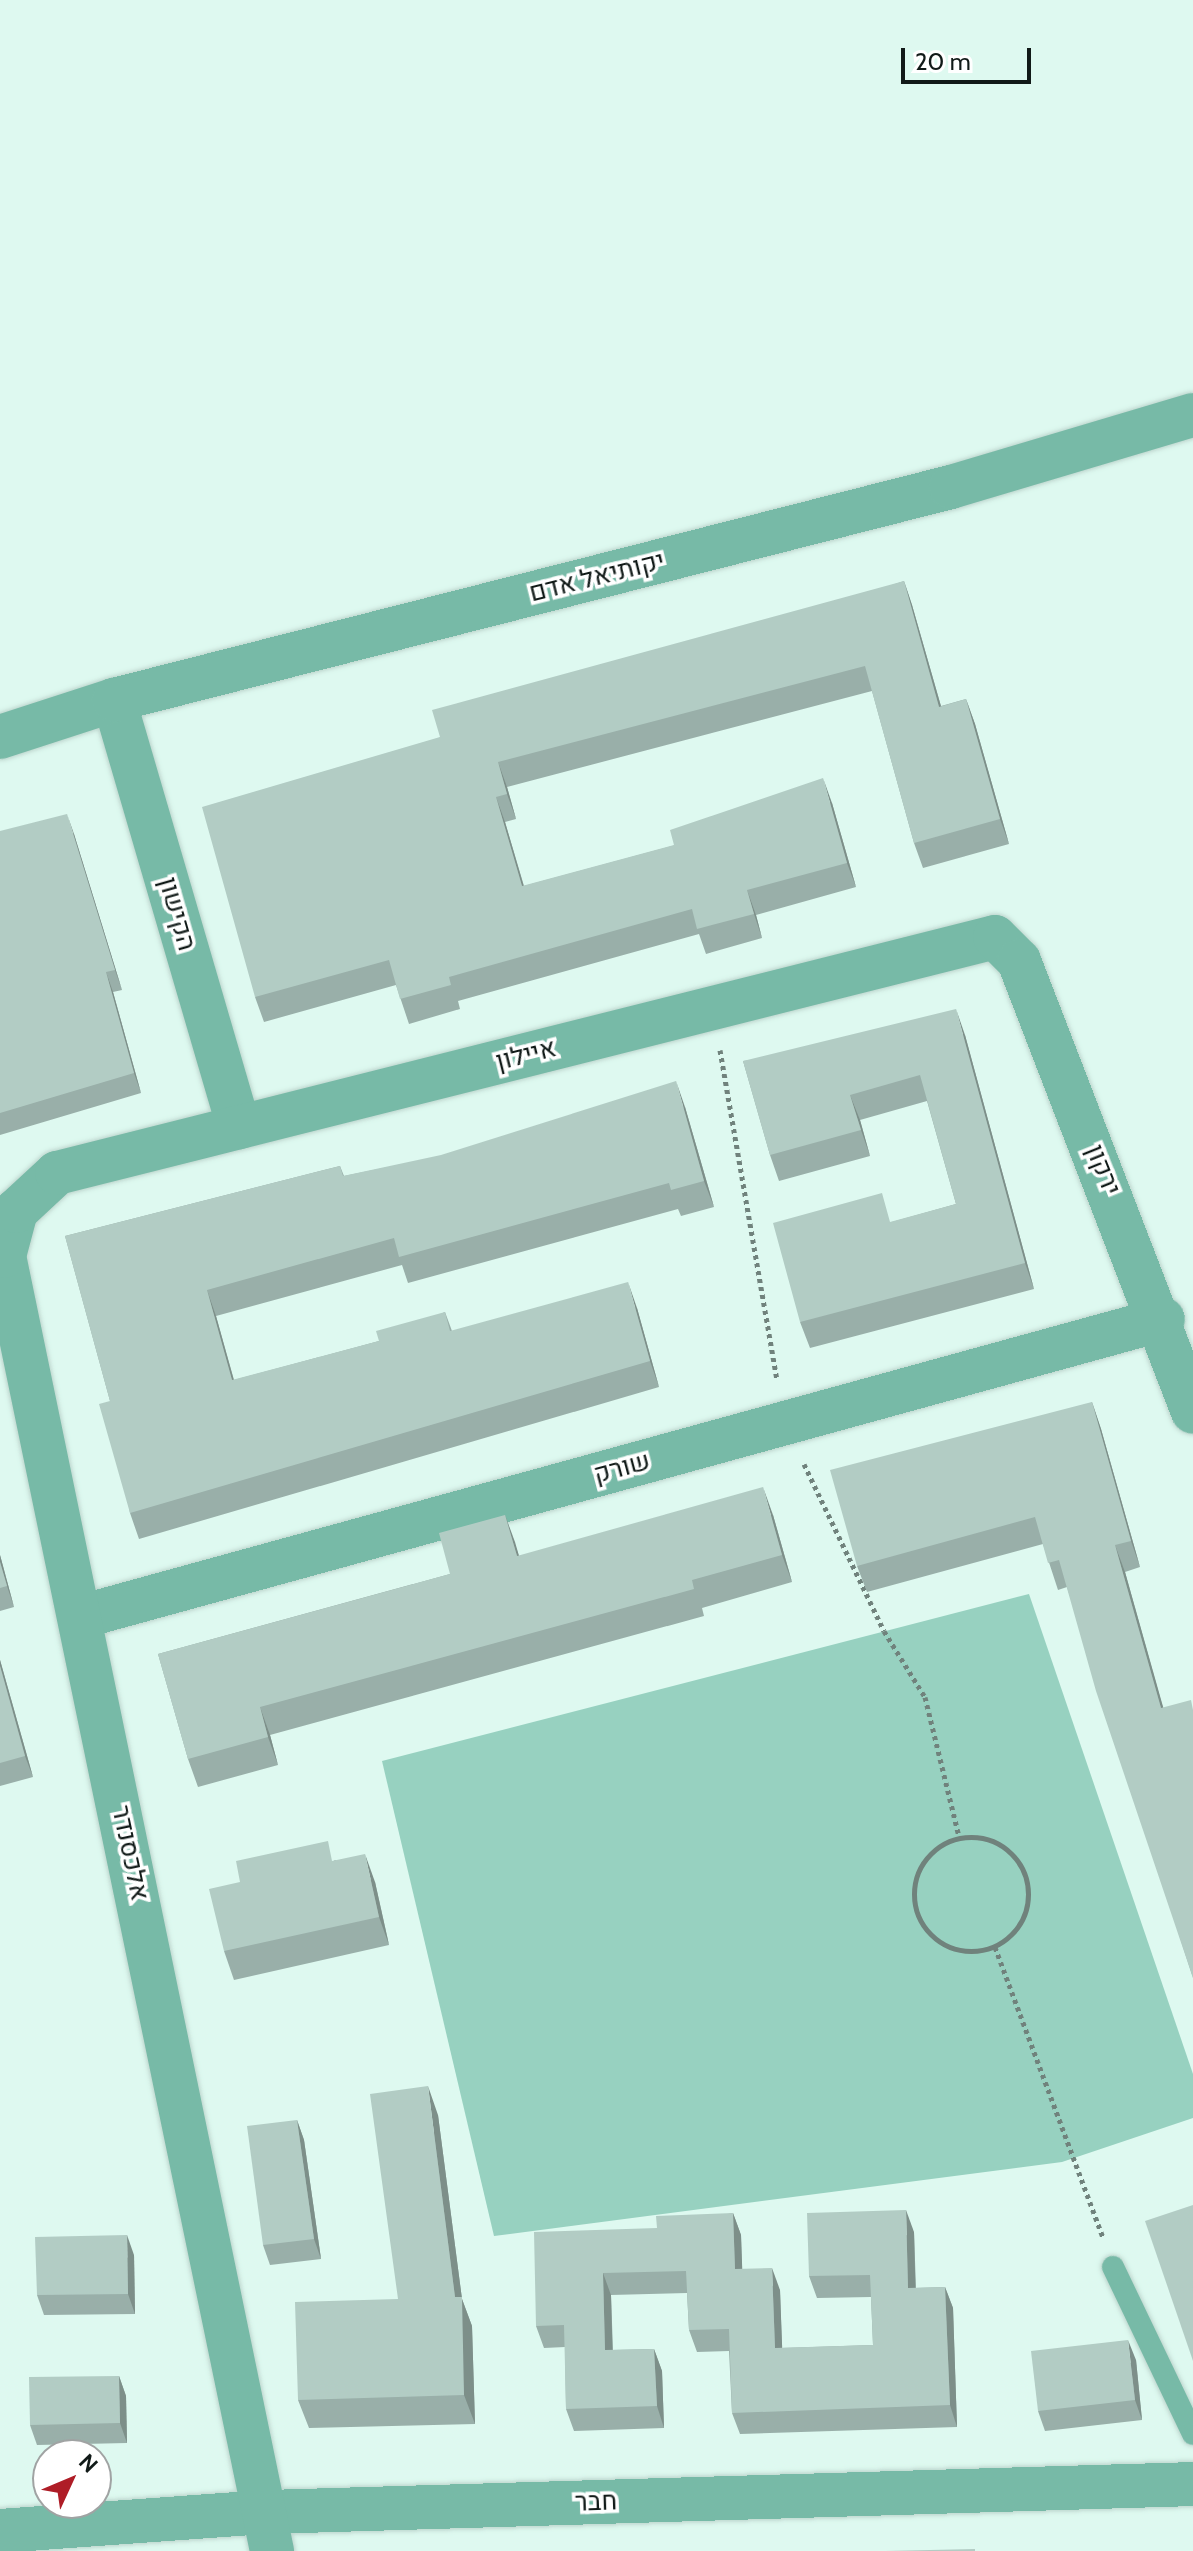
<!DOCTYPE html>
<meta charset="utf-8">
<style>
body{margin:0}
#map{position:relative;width:1193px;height:2551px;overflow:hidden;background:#def9f0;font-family:Cabin,Heebo,sans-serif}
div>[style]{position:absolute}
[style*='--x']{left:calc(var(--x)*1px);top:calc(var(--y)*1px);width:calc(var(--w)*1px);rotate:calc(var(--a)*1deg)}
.green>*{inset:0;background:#97d1c0}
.path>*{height:5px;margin-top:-2.5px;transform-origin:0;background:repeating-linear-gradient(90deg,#70827c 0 4px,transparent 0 8px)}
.path>.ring{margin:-2.5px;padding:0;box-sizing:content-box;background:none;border:5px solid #70827c;border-radius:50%}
.roads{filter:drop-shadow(0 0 2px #bdd5cd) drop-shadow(0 0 2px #bdd5cd)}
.service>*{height:22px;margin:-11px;padding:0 11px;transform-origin:11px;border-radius:11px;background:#77baa7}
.minor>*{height:44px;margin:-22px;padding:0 22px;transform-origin:22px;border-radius:22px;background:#77baa7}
.wall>*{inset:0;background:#99afa9}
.shaded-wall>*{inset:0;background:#7d8f89}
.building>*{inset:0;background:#b2ccc4}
span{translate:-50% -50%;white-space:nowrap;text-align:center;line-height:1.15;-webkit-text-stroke:7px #fff;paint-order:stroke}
.street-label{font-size:26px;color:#111a18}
.north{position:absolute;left:32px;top:2439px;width:80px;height:80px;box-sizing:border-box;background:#fff;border:2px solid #a0a3a3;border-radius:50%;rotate:46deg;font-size:22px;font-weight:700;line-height:32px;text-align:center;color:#111a18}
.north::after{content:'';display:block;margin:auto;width:28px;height:36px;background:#af1d27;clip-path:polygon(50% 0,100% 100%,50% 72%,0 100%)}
.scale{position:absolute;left:901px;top:48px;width:130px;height:36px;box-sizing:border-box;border:4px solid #111a18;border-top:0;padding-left:10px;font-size:24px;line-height:28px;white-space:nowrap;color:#111a18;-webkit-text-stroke:6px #fff;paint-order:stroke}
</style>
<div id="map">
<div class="green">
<i style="clip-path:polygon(1029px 1594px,1193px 2074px,1193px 2118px,1062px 2162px,494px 2236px,382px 1761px)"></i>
</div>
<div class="path">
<i style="--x:720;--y:1050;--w:334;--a:80.2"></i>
<i style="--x:804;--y:1464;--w:185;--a:64.4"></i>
<i style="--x:884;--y:1631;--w:78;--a:58.2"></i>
<i style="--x:925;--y:1697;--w:144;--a:76.3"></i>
<i class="ring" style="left:914px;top:1837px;width:109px;height:109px"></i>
<i style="--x:995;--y:1947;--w:310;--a:69.6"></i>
</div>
<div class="roads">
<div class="service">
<i style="--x:1113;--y:2267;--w:185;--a:64.4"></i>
</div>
<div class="minor">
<i style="--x:114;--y:700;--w:445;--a:73.7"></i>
<i style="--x:0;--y:737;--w:120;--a:-18"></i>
<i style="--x:114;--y:700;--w:864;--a:-14.28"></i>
<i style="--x:951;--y:487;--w:252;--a:-16.6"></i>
<i style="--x:80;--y:1617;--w:1123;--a:-15.38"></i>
<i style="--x:0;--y:2531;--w:269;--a:-4.1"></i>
<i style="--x:268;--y:2512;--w:925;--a:-1.73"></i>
<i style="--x:272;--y:2551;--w:1322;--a:-101.69"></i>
<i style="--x:4;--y:1256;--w:47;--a:-75.1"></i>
<i style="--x:16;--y:1211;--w:56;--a:-42.8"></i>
<i style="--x:57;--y:1173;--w:967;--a:-14.12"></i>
<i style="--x:995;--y:937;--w:34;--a:45"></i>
<i style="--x:1019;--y:961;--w:483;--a:68.9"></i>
</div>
</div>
<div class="wall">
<i style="clip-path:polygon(904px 581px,912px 605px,941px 706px,966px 699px,975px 724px,1009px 844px,923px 868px,914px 843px,872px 691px,507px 787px,516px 819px,505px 822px,524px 886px,832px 803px,856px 887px,756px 915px,762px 938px,706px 954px,699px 934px,458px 1001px,460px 1009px,409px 1024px,396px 985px,264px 1022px,255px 997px,440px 737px)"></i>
<i style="clip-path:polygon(0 831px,74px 834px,122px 990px,113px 992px,141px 1093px,0 1135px)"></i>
<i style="clip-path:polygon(965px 1035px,1034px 1289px,810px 1348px,800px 1322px,892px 1222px,956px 1204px,927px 1101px,860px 1120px,870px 1156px,779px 1181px,770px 1155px,743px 1061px)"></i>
<i style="clip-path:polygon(685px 1107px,714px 1207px,681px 1216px,678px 1209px,408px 1283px,402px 1265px,216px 1316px,234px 1380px,379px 1341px,445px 1312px,452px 1331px,637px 1308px,659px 1387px,139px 1539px,130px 1513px,110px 1401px,65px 1236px,340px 1166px,344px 1176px)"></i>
<i style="clip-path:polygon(1092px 1402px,1101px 1429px,1140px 1567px,1125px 1572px,1163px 1708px,1193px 1978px,1067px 1587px,1058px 1590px,1043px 1544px,867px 1592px,857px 1566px)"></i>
<i style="clip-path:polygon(505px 1515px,519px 1556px,773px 1515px,792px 1582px,702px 1608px,704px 1616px,270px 1735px,278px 1765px,198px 1787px,188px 1759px,158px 1654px,450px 1574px)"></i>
<i style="clip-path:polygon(0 1555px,14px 1607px,0 1611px)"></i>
<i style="clip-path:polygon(0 1660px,33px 1777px,0 1786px)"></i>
<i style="clip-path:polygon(335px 1860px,375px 1882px,389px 1945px,234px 1980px,224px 1951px)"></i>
<i style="clip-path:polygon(438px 2115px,462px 2299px,472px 2326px,475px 2424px,309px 2428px,298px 2400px,398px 2299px)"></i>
<i style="clip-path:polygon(297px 2120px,304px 2140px,321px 2259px,270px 2265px,263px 2245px)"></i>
<i style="clip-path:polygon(733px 2213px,741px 2235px,742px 2269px,780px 2290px,782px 2348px,873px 2345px,871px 2297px,817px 2298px,809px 2276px,914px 2232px,916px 2288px,945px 2287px,953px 2308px,957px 2427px,740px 2434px,732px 2413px,729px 2351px,697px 2352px,689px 2330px,687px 2293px,611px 2295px,613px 2350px,654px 2349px,662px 2371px,664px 2428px,574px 2431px,566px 2409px,565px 2347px,544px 2348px,536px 2326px,657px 2228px)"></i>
<i style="clip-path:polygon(134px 2255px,135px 2314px,44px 2315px,37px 2295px)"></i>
<i style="clip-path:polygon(1136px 2360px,1142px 2420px,1045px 2431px,1038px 2411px)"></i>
<i style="clip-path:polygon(119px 2376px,126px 2396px,127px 2443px,37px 2445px,30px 2425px)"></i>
</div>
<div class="shaded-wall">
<i style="clip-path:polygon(904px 581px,912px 605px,948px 731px,939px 707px)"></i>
<i style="clip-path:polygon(966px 699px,975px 724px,1009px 844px,1000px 819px)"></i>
<i style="clip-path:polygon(498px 762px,507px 787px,516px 819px,507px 794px)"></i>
<i style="clip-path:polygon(823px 778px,832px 803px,856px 887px,847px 863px)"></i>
<i style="clip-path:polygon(496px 797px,505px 822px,531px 911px,522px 886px)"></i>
<i style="clip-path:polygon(67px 814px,74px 834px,122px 990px,115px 970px)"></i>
<i style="clip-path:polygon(747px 890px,756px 915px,762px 938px,754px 914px)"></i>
<i style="clip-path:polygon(106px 972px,113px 992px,141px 1093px,134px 1073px)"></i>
<i style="clip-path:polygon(956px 1009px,965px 1035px,1034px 1289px,1025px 1263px)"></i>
<i style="clip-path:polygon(676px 1081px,685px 1107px,714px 1207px,704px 1181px)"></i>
<i style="clip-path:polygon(850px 1095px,860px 1120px,870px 1156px,861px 1130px)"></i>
<i style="clip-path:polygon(628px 1282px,637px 1308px,659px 1387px,650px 1361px)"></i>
<i style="clip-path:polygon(207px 1290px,216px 1316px,241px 1406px,232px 1380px)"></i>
<i style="clip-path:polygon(1092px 1402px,1101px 1429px,1140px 1567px,1131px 1541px)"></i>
<i style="clip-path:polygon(763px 1487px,773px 1515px,792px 1582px,782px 1555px)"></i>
<i style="clip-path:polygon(505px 1515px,515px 1542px,527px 1584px,517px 1556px)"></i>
<i style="clip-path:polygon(1115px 1545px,1125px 1572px,1171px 1735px,1161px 1708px)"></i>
<i style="clip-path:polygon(0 1555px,14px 1607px,7px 1586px,0 1562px)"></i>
<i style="clip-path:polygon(0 1660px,33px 1777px,25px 1756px,0 1666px)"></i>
<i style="clip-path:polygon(260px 1707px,270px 1735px,278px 1765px,268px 1737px)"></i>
<i style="clip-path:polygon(365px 1854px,375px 1882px,389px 1945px,379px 1917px)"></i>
<i style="clip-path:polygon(428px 2086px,438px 2115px,462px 2299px,472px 2326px,475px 2424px,464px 2395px,455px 2297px)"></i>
<i style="clip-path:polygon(297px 2120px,304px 2140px,321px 2259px,314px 2239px)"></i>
<i style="clip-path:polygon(906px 2210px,914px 2232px,916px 2310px,908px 2288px)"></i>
<i style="clip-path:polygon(733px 2213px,741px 2235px,743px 2290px,735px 2269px)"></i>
<i style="clip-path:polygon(127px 2235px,134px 2255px,135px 2314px,128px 2294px)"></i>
<i style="clip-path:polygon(772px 2268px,780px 2290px,783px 2370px,775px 2348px)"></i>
<i style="clip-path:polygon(603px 2273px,611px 2295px,613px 2372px,605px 2350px)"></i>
<i style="clip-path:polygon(945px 2287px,953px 2308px,957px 2427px,950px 2405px)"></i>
<i style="clip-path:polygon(1128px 2340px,1136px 2360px,1142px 2420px,1135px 2400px)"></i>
<i style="clip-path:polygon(654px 2349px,662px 2371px,664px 2428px,657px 2406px)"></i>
<i style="clip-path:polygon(119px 2376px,126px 2396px,127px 2443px,120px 2423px)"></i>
</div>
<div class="building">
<i style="clip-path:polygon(904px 581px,939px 707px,966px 699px,1000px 819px,914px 843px,865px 666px,498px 762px,507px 794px,496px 797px,522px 886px,674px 845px,670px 830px,823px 778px,847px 863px,747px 890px,754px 914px,697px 929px,692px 909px,449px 977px,451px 985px,400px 999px,389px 960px,255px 997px,202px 807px,440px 737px,432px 710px)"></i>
<i style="clip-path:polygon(67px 814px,115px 970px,106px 972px,134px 1073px,0 1113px,0 831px)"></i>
<i style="clip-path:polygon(956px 1009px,1025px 1263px,800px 1322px,773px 1223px,882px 1193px,890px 1222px,956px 1204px,920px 1075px,850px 1095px,861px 1130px,770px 1155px,743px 1061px)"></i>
<i style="clip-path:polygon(676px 1081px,704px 1181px,671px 1190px,669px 1183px,399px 1257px,394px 1238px,207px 1290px,232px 1380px,379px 1341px,376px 1331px,445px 1312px,450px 1331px,628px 1282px,650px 1361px,130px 1513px,99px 1404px,110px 1401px,65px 1236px,340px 1166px,343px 1176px,441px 1155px)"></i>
<i style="clip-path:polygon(1092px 1402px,1131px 1541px,1115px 1545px,1161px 1708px,1191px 1700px,1193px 1710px,1193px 1978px,1096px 1691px,1059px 1560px,1048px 1563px,1035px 1517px,857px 1566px,830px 1470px)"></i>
<i style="clip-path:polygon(763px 1487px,782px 1555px,692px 1580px,694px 1589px,260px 1707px,268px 1737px,188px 1759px,158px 1654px,450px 1574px,439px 1533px,505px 1515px,517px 1556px)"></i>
<i style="clip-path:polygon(0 1562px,7px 1586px,0 1588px)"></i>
<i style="clip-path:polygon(0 1666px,25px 1756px,0 1763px)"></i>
<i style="clip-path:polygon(328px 1841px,332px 1861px,365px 1854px,379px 1917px,224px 1951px,209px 1889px,240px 1882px,236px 1861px)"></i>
<i style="clip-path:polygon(428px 2086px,455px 2297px,462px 2297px,464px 2395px,298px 2400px,295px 2302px,398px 2299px,370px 2094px)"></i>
<i style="clip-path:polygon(297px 2120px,314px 2239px,263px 2245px,247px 2126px)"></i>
<i style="clip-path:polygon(1193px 2205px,1193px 2361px,1145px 2221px)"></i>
<i style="clip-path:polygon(906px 2210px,908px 2288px,945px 2287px,950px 2405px,732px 2413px,729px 2329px,689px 2330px,686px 2271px,603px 2273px,605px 2350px,654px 2349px,657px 2406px,566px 2409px,564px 2325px,536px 2326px,534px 2232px,657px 2228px,656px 2216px,733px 2213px,735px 2269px,772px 2268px,775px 2348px,873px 2345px,870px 2275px,809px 2276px,807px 2213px)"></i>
<i style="clip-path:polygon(127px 2235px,128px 2294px,37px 2295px,35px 2237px)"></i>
<i style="clip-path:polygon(1128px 2340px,1135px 2400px,1038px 2411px,1031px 2351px)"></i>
<i style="clip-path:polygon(119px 2376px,120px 2423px,30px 2425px,29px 2377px)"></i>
<i style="clip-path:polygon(975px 2549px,975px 2551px,885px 2551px)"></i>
</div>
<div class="street-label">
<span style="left:597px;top:577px;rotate:-14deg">יקותיאל אדם</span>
<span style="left:177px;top:914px;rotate:74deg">הקישון</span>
<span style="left:526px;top:1055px;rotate:-14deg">איילון</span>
<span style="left:1103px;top:1170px;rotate:68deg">ירקון</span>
<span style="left:622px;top:1468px;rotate:-15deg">שורק</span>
<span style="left:130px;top:1853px;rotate:78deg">אלכסנדר</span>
<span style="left:596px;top:2502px;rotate:-2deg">חבר</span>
</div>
<div class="north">N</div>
<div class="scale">20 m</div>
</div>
